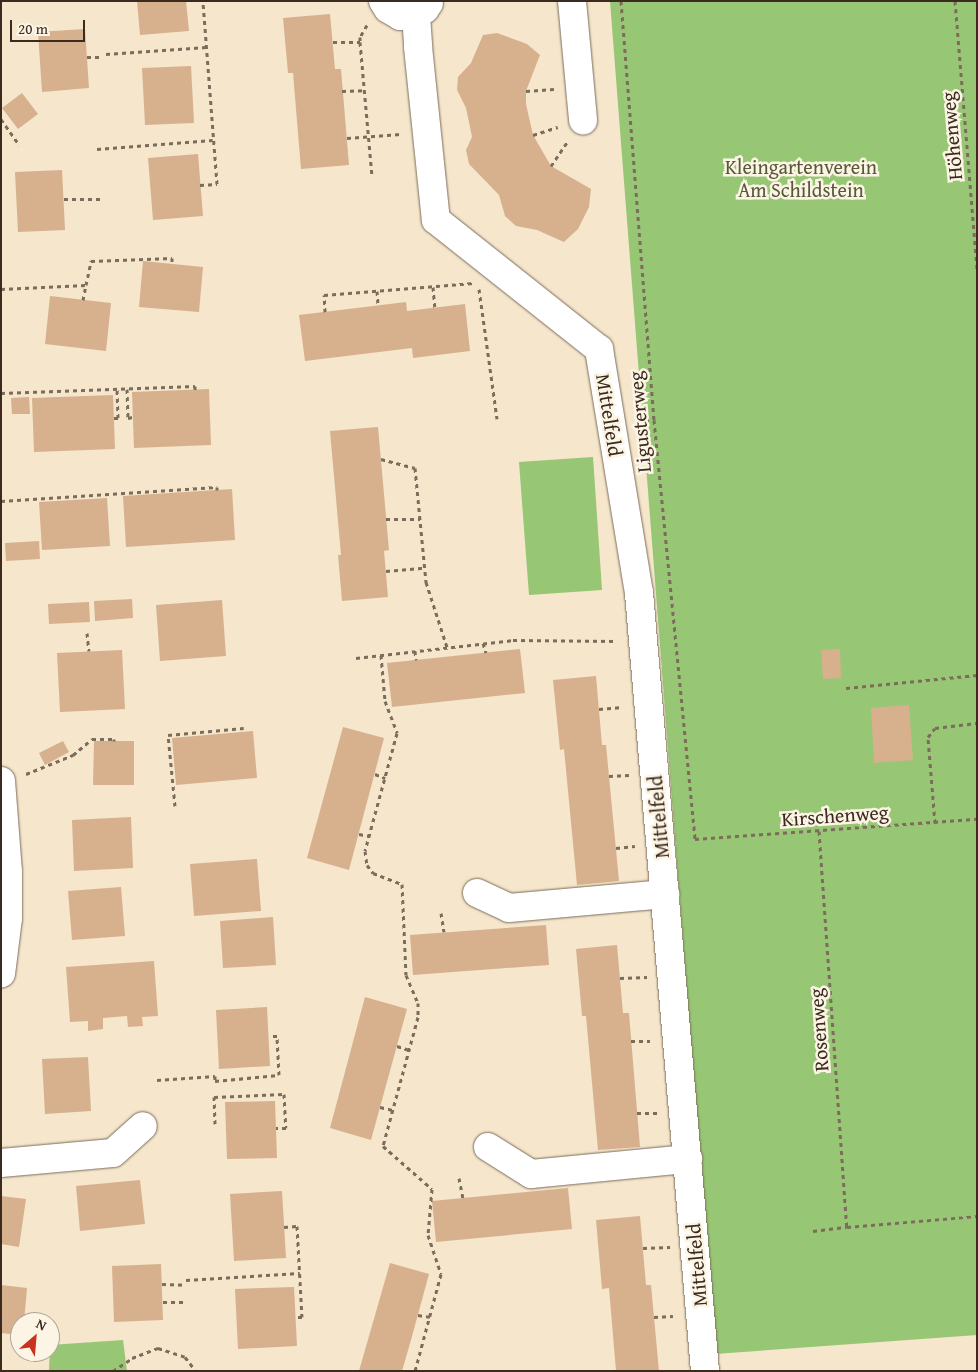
<!DOCTYPE html>
<meta charset="utf-8">
<style>
body{margin:0}
#map{position:relative;width:978px;height:1372px;overflow:hidden;background:#f5e6cc;font-family:"Gentium Book Plus",serif}
div>[style]{position:absolute}
[style*='--x']{left:calc(var(--x)*1px);top:calc(var(--y)*1px);width:calc(var(--w)*1px);rotate:calc(var(--a)*1deg)}
.green>*{inset:0;background:#97c674}
.building>*{inset:0;background:#d7b18d}
.path>*{height:3px;margin-top:-1.5px;transform-origin:0;background:repeating-linear-gradient(90deg,#7c6c5b 0 4px,transparent 0 8px)}
.roads{filter:drop-shadow(0 0 1px #7c6c5b) drop-shadow(0 0 1px #7c6c5b)}
.minor>*{height:28px;margin:-14px;padding:0 14px;transform-origin:14px;border-radius:14px;background:#fff}
span{translate:-50% -50%;white-space:nowrap;text-align:center;line-height:1.15;-webkit-text-stroke:5px #fcf5e5;paint-order:stroke}
.street-label{font-size:20px;color:#3b2a1e}
.park-label{font-size:20px;color:#575938}
.frame{position:absolute;inset:0;border:2px solid #3b2a1e;pointer-events:none}
.north{position:absolute;left:10px;top:1312px;width:50px;height:50px;box-sizing:border-box;background:#fcf5e5;border:1px solid #afa495;border-radius:50%;rotate:27deg;font-size:14px;font-weight:700;line-height:20px;text-align:center;color:#3b2a1e}
.north::after{content:'';display:block;margin:auto;width:18px;height:22px;background:#c8321e;clip-path:polygon(50% 0,100% 100%,50% 72%,0 100%)}
.scale{position:absolute;left:10px;top:20px;width:75px;height:22px;box-sizing:border-box;border:2px solid #3b2a1e;border-top:0;padding-left:6px;font-size:15px;line-height:18px;white-space:nowrap;color:#3b2a1e;-webkit-text-stroke:4px #fcf5e5;paint-order:stroke}
</style>
<div id="map">
<div class="green">
<i style="clip-path:polygon(610px 1px,977px 1px,977px 1335px,715px 1354px)"></i>
<i style="clip-path:polygon(593px 457px,602px 590px,529px 595px,519px 462px)"></i>
<i style="clip-path:polygon(123px 1340px,127px 1371px,49px 1371px,50px 1345px)"></i>
</div>
<div class="building">
<i style="clip-path:polygon(137px 1px,186px 1px,189px 31px,140px 35px)"></i>
<i style="clip-path:polygon(330px 14px,335px 69px,341px 69px,349px 165px,301px 169px,293px 73px,288px 73px,283px 18px)"></i>
<i style="clip-path:polygon(85px 29px,89px 88px,42px 92px,38px 32px)"></i>
<i style="clip-path:polygon(497px 33px,527px 44px,540px 55px,526px 91px,526px 104px,533px 135px,551px 166px,591px 189px,589px 207px,578px 229px,564px 242px,537px 230px,516px 226px,505px 216px,499px 195px,469px 164px,466px 150px,472px 137px,466px 108px,457px 90px,458px 77px,471px 63px,483px 35px)"></i>
<i style="clip-path:polygon(191px 66px,194px 123px,145px 125px,142px 68px)"></i>
<i style="clip-path:polygon(22px 93px,38px 114px,18px 129px,2px 108px)"></i>
<i style="clip-path:polygon(198px 154px,203px 216px,153px 220px,148px 158px)"></i>
<i style="clip-path:polygon(62px 170px,65px 230px,18px 232px,15px 172px)"></i>
<i style="clip-path:polygon(143px 261px,203px 267px,199px 312px,139px 307px)"></i>
<i style="clip-path:polygon(50px 296px,111px 303px,106px 351px,45px 344px)"></i>
<i style="clip-path:polygon(406px 302px,407px 311px,465px 304px,470px 351px,413px 358px,412px 348px,305px 361px,299px 315px)"></i>
<i style="clip-path:polygon(209px 389px,211px 445px,134px 448px,132px 392px)"></i>
<i style="clip-path:polygon(113px 395px,115px 449px,34px 452px,32px 398px)"></i>
<i style="clip-path:polygon(29px 397px,30px 414px,12px 414px,11px 398px)"></i>
<i style="clip-path:polygon(378px 427px,389px 550px,384px 551px,388px 597px,342px 601px,338px 555px,341px 555px,330px 431px)"></i>
<i style="clip-path:polygon(232px 489px,235px 540px,126px 547px,123px 496px)"></i>
<i style="clip-path:polygon(107px 498px,110px 546px,42px 550px,39px 502px)"></i>
<i style="clip-path:polygon(39px 541px,40px 559px,6px 561px,5px 543px)"></i>
<i style="clip-path:polygon(132px 599px,133px 618px,95px 621px,94px 601px)"></i>
<i style="clip-path:polygon(222px 600px,226px 656px,160px 661px,156px 605px)"></i>
<i style="clip-path:polygon(89px 602px,90px 622px,49px 624px,48px 604px)"></i>
<i style="clip-path:polygon(520px 649px,525px 693px,392px 707px,387px 663px)"></i>
<i style="clip-path:polygon(840px 649px,841px 678px,823px 679px,821px 650px)"></i>
<i style="clip-path:polygon(122px 650px,125px 709px,60px 712px,57px 653px)"></i>
<i style="clip-path:polygon(596px 676px,602px 745px,606px 745px,619px 881px,577px 885px,564px 749px,560px 750px,553px 680px)"></i>
<i style="clip-path:polygon(909px 705px,913px 760px,874px 763px,871px 708px)"></i>
<i style="clip-path:polygon(343px 727px,384px 738px,349px 870px,307px 858px)"></i>
<i style="clip-path:polygon(253px 731px,257px 778px,176px 785px,172px 738px)"></i>
<i style="clip-path:polygon(63px 741px,69px 752px,45px 765px,39px 753px)"></i>
<i style="clip-path:polygon(94px 741px,134px 741px,134px 785px,93px 785px)"></i>
<i style="clip-path:polygon(131px 817px,133px 868px,74px 871px,72px 820px)"></i>
<i style="clip-path:polygon(257px 859px,261px 911px,194px 916px,190px 864px)"></i>
<i style="clip-path:polygon(121px 887px,125px 936px,72px 940px,68px 891px)"></i>
<i style="clip-path:polygon(273px 917px,276px 965px,223px 968px,220px 921px)"></i>
<i style="clip-path:polygon(546px 925px,549px 965px,413px 975px,410px 935px)"></i>
<i style="clip-path:polygon(617px 945px,623px 1013px,629px 1013px,640px 1147px,598px 1150px,586px 1016px,582px 1016px,576px 949px)"></i>
<i style="clip-path:polygon(154px 961px,158px 1016px,142px 1017px,143px 1026px,128px 1027px,127px 1016px,103px 1018px,103px 1029px,88px 1031px,88px 1021px,70px 1022px,66px 967px)"></i>
<i style="clip-path:polygon(365px 997px,407px 1009px,371px 1140px,330px 1128px)"></i>
<i style="clip-path:polygon(267px 1007px,270px 1066px,219px 1069px,216px 1010px)"></i>
<i style="clip-path:polygon(88px 1057px,91px 1111px,45px 1114px,42px 1059px)"></i>
<i style="clip-path:polygon(275px 1101px,277px 1158px,227px 1159px,225px 1102px)"></i>
<i style="clip-path:polygon(140px 1180px,145px 1224px,80px 1231px,76px 1186px)"></i>
<i style="clip-path:polygon(568px 1188px,572px 1229px,436px 1242px,432px 1201px)"></i>
<i style="clip-path:polygon(282px 1191px,286px 1258px,234px 1261px,230px 1194px)"></i>
<i style="clip-path:polygon(1px 1196px,26px 1199px,19px 1247px,1px 1244px)"></i>
<i style="clip-path:polygon(640px 1216px,646px 1285px,651px 1285px,659px 1371px,616px 1371px,609px 1288px,602px 1289px,596px 1220px)"></i>
<i style="clip-path:polygon(390px 1263px,429px 1274px,411px 1340px,402px 1371px,359px 1371px)"></i>
<i style="clip-path:polygon(161px 1264px,163px 1320px,114px 1322px,112px 1266px)"></i>
<i style="clip-path:polygon(1px 1285px,27px 1288px,24px 1322px,20px 1322px,20px 1335px,1px 1333px)"></i>
<i style="clip-path:polygon(294px 1287px,297px 1346px,238px 1349px,235px 1289px)"></i>
</div>
<div class="path">
<i style="--x:621;--y:1;--w:420;--a:85.5"></i>
<i style="--x:654;--y:420;--w:421;--a:84.4"></i>
<i style="--x:695;--y:839;--w:283;--a:-4.1"></i>
<i style="--x:955;--y:1;--w:269;--a:85.3"></i>
<i style="--x:367;--y:25;--w:14;--a:120"></i>
<i style="--x:360;--y:37;--w:5;--a:90"></i>
<i style="--x:360;--y:42;--w:135;--a:84.9"></i>
<i style="--x:333;--y:42;--w:27;--a:0"></i>
<i style="--x:106;--y:54;--w:101;--a:-4"></i>
<i style="--x:87;--y:57;--w:13;--a:0"></i>
<i style="--x:342;--y:91;--w:23;--a:-2"></i>
<i style="--x:526;--y:91;--w:28;--a:-4"></i>
<i style="--x:1;--y:119;--w:32;--a:55"></i>
<i style="--x:533;--y:135;--w:26;--a:-18"></i>
<i style="--x:347;--y:138;--w:54;--a:-4.2"></i>
<i style="--x:97;--y:149;--w:116;--a:-4.4"></i>
<i style="--x:551;--y:166;--w:30;--a:-56"></i>
<i style="--x:200;--y:185;--w:17;--a:-3"></i>
<i style="--x:217;--y:184;--w:184;--a:-94.4"></i>
<i style="--x:64;--y:199;--w:38;--a:0"></i>
<i style="--x:433;--y:287;--w:21;--a:85"></i>
<i style="--x:1;--y:289;--w:85;--a:-2.7"></i>
<i style="--x:86;--y:285;--w:25;--a:-78"></i>
<i style="--x:91;--y:261;--w:81;--a:-2.1"></i>
<i style="--x:172;--y:258;--w:6;--a:90"></i>
<i style="--x:479;--y:289;--w:131;--a:82.1"></i>
<i style="--x:377;--y:291;--w:14;--a:86"></i>
<i style="--x:83;--y:300;--w:15;--a:-79"></i>
<i style="--x:325;--y:312;--w:17;--a:-93"></i>
<i style="--x:324;--y:295;--w:150;--a:-4.6"></i>
<i style="--x:127;--y:389;--w:29;--a:88"></i>
<i style="--x:128;--y:418;--w:5;--a:-11"></i>
<i style="--x:1;--y:393;--w:194;--a:-2.1"></i>
<i style="--x:195;--y:386;--w:4;--a:90"></i>
<i style="--x:114;--y:418;--w:4;--a:0"></i>
<i style="--x:118;--y:418;--w:29;--a:-92"></i>
<i style="--x:637;--y:422;--w:17;--a:-7"></i>
<i style="--x:381;--y:459;--w:35;--a:15"></i>
<i style="--x:415;--y:468;--w:115;--a:84.5"></i>
<i style="--x:426;--y:582;--w:68;--a:72.1"></i>
<i style="--x:1;--y:501;--w:216;--a:-3.7"></i>
<i style="--x:217;--y:487;--w:3;--a:90"></i>
<i style="--x:386;--y:519;--w:34;--a:0"></i>
<i style="--x:386;--y:571;--w:38;--a:-5"></i>
<i style="--x:87;--y:633;--w:18;--a:84"></i>
<i style="--x:483;--y:643;--w:10;--a:73"></i>
<i style="--x:415;--y:651;--w:9;--a:84"></i>
<i style="--x:381;--y:655;--w:46;--a:85"></i>
<i style="--x:385;--y:701;--w:34;--a:69"></i>
<i style="--x:397;--y:733;--w:122;--a:105.2"></i>
<i style="--x:365;--y:851;--w:14;--a:82"></i>
<i style="--x:367;--y:865;--w:10;--a:53"></i>
<i style="--x:373;--y:873;--w:31;--a:21"></i>
<i style="--x:402;--y:884;--w:91;--a:87.5"></i>
<i style="--x:406;--y:975;--w:30;--a:67"></i>
<i style="--x:418;--y:1003;--w:14;--a:90"></i>
<i style="--x:418;--y:1017;--w:134;--a:105.2"></i>
<i style="--x:383;--y:1146;--w:65;--a:41.3"></i>
<i style="--x:432;--y:1189;--w:46;--a:95"></i>
<i style="--x:428;--y:1235;--w:41;--a:71.6"></i>
<i style="--x:441;--y:1274;--w:100;--a:105"></i>
<i style="--x:356;--y:658;--w:158;--a:-6.5"></i>
<i style="--x:513;--y:640;--w:104;--a:0.6"></i>
<i style="--x:846;--y:688;--w:132;--a:-5.7"></i>
<i style="--x:599;--y:709;--w:24;--a:-5"></i>
<i style="--x:26;--y:774;--w:51;--a:-22"></i>
<i style="--x:73;--y:755;--w:25;--a:-40"></i>
<i style="--x:92;--y:739;--w:22;--a:0"></i>
<i style="--x:114;--y:739;--w:2;--a:90"></i>
<i style="--x:375;--y:774;--w:11;--a:22"></i>
<i style="--x:609;--y:776;--w:20;--a:-3"></i>
<i style="--x:175;--y:806;--w:71;--a:-95.6"></i>
<i style="--x:168;--y:735;--w:76;--a:-5.3"></i>
<i style="--x:935;--y:823;--w:86;--a:-94.7"></i>
<i style="--x:928;--y:737;--w:11;--a:-52"></i>
<i style="--x:935;--y:728;--w:42;--a:-6.8"></i>
<i style="--x:819;--y:831;--w:397;--a:86"></i>
<i style="--x:847;--y:1227;--w:130;--a:-4.8"></i>
<i style="--x:359;--y:834;--w:10;--a:11"></i>
<i style="--x:616;--y:848;--w:19;--a:-6"></i>
<i style="--x:441;--y:913;--w:19;--a:81"></i>
<i style="--x:620;--y:978;--w:27;--a:-2"></i>
<i style="--x:631;--y:1041;--w:19;--a:0"></i>
<i style="--x:397;--y:1046;--w:13;--a:18"></i>
<i style="--x:157;--y:1080;--w:58;--a:-3.9"></i>
<i style="--x:215;--y:1076;--w:5;--a:90"></i>
<i style="--x:215;--y:1081;--w:64;--a:-5.4"></i>
<i style="--x:279;--y:1075;--w:39;--a:-93"></i>
<i style="--x:277;--y:1036;--w:8;--a:180"></i>
<i style="--x:380;--y:1107;--w:13;--a:13"></i>
<i style="--x:637;--y:1113;--w:20;--a:0"></i>
<i style="--x:215;--y:1124;--w:27;--a:-92"></i>
<i style="--x:214;--y:1097;--w:70;--a:-2.5"></i>
<i style="--x:284;--y:1094;--w:34;--a:87"></i>
<i style="--x:286;--y:1128;--w:10;--a:180"></i>
<i style="--x:459;--y:1178;--w:20;--a:79"></i>
<i style="--x:284;--y:1227;--w:13;--a:-4"></i>
<i style="--x:297;--y:1226;--w:91;--a:86.9"></i>
<i style="--x:302;--y:1317;--w:7;--a:180"></i>
<i style="--x:813;--y:1231;--w:34;--a:-7"></i>
<i style="--x:643;--y:1248;--w:27;--a:-2"></i>
<i style="--x:186;--y:1280;--w:114;--a:-3.5"></i>
<i style="--x:162;--y:1284;--w:24;--a:2"></i>
<i style="--x:163;--y:1302;--w:24;--a:0"></i>
<i style="--x:418;--y:1315;--w:12;--a:9"></i>
<i style="--x:654;--y:1317;--w:19;--a:-3"></i>
<i style="--x:113;--y:1371;--w:23;--a:-34"></i>
<i style="--x:132;--y:1358;--w:28;--a:-21"></i>
<i style="--x:158;--y:1348;--w:28;--a:18"></i>
<i style="--x:185;--y:1357;--w:18;--a:52"></i>
</div>
<div class="roads">
<div class="minor">
<i style="--x:383;--y:1;--w:9;--a:58"></i>
<i style="--x:388;--y:9;--w:14;--a:30"></i>
<i style="--x:400;--y:16;--w:8;--a:0"></i>
<i style="--x:408;--y:16;--w:8;--a:-7"></i>
<i style="--x:416;--y:15;--w:11;--a:-34"></i>
<i style="--x:425;--y:9;--w:7;--a:-56"></i>
<i style="--x:572;--y:1;--w:120;--a:84.7"></i>
<i style="--x:416;--y:15;--w:32;--a:86"></i>
<i style="--x:418;--y:47;--w:174;--a:84.1"></i>
<i style="--x:436;--y:220;--w:208;--a:38.4"></i>
<i style="--x:599;--y:349;--w:247;--a:80.7"></i>
<i style="--x:639;--y:593;--w:781;--a:85.15"></i>
<i style="--x:1;--y:781;--w:91;--a:85.6"></i>
<i style="--x:8;--y:872;--w:46;--a:90"></i>
<i style="--x:8;--y:918;--w:56;--a:97.1"></i>
<i style="--x:477;--y:893;--w:35;--a:25"></i>
<i style="--x:509;--y:908;--w:157;--a:-5.1"></i>
<i style="--x:488;--y:1147;--w:51;--a:32.1"></i>
<i style="--x:531;--y:1174;--w:158;--a:-5.5"></i>
<i style="--x:1;--y:1163;--w:112;--a:-5.1"></i>
<i style="--x:113;--y:1153;--w:40;--a:-42"></i>
</div>
</div>
<div class="street-label">
<span style="left:951px;top:136px;rotate:-95deg">Höhenweg</span>
<span style="left:610px;top:415px;rotate:81deg">Mittelfeld</span>
<span style="left:639px;top:422px;rotate:-95deg">Ligusterweg</span>
<span style="left:835px;top:815px;rotate:-4deg">Kirschenweg</span>
<span style="left:658px;top:817px;rotate:-95deg">Mittelfeld</span>
<span style="left:818px;top:1030px;rotate:-94deg">Rosenweg</span>
<span style="left:696px;top:1265px;rotate:-95deg">Mittelfeld</span>
</div>
<div class="park-label">
<span style="left:801px;top:178px">Kleingartenverein<br>Am Schildstein</span>
</div>
<div class="frame"></div>
<div class="north">N</div>
<div class="scale">20 m</div>
</div>
